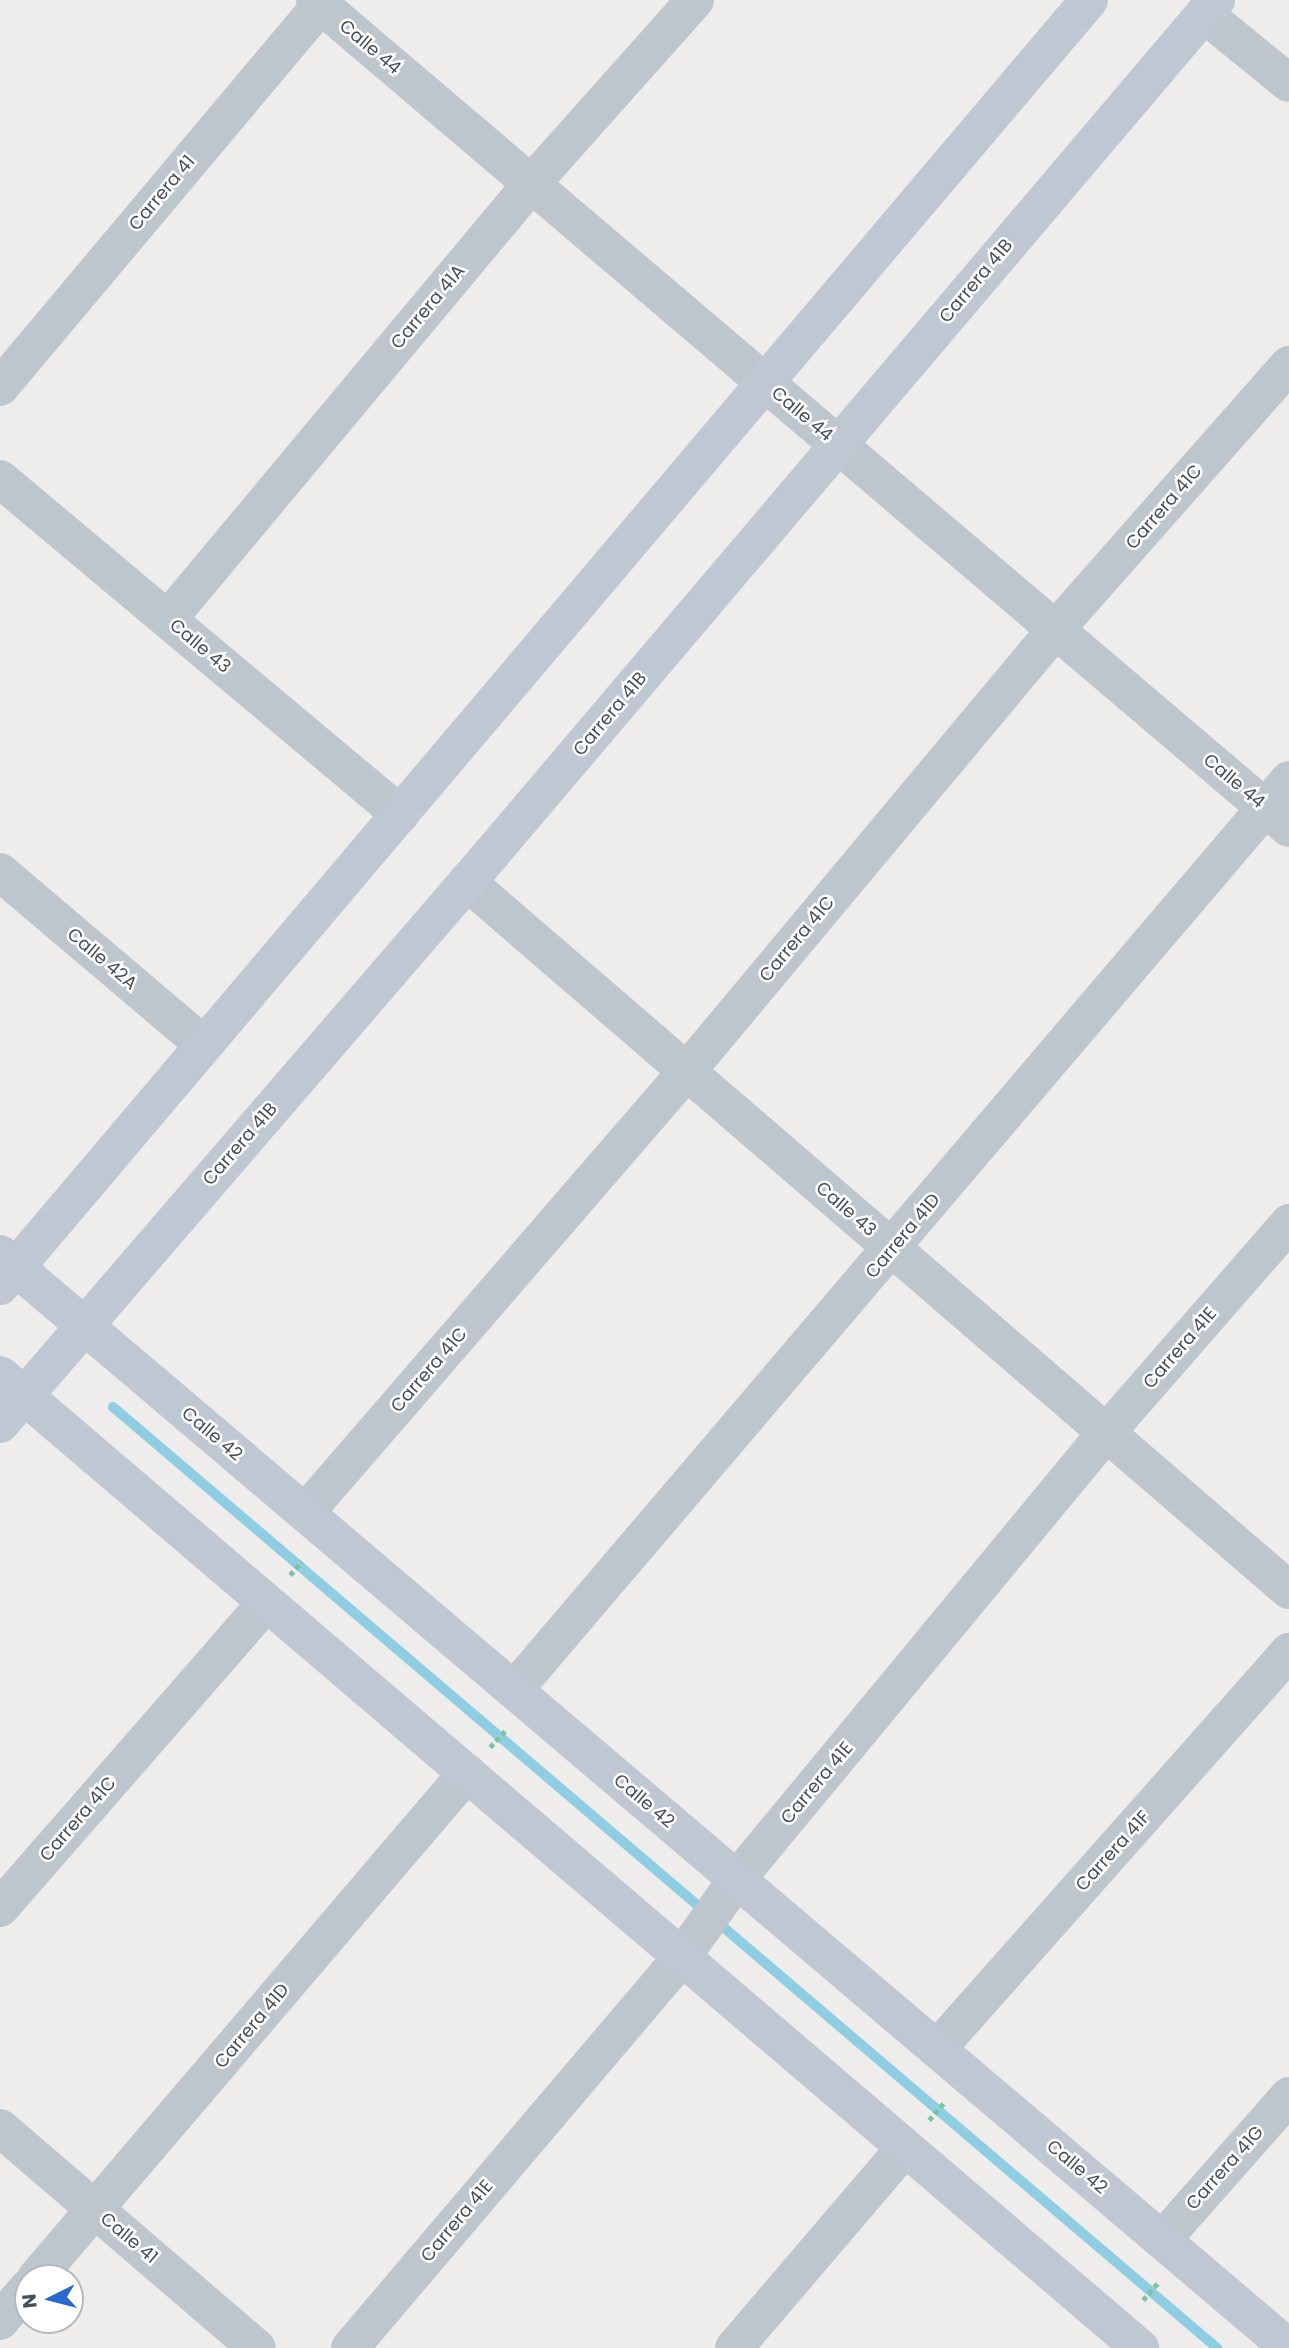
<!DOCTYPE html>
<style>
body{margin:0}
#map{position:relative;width:1289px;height:2348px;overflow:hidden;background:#efecec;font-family:Poppins,sans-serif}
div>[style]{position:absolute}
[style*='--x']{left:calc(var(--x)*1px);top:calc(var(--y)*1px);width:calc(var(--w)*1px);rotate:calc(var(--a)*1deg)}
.stream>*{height:10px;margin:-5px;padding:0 5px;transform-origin:5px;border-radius:5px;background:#8fcde3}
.path>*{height:4.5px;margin-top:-2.25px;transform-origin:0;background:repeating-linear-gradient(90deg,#79c4a3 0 5px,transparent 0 8.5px)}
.street>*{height:38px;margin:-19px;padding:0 19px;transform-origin:19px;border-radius:19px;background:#bec6cd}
.secondary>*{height:38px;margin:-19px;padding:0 19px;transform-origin:19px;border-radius:19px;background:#bec7d2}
span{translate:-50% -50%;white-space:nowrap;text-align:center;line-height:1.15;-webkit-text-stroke:5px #fff;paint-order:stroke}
.street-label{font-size:18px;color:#464f58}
.north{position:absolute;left:14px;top:2264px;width:70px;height:70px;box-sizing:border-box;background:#fff;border:2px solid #b5b9bc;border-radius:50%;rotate:264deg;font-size:19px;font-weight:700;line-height:28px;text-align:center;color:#464f58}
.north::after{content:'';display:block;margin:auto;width:24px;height:32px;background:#2968cc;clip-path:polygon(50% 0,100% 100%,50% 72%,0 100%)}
</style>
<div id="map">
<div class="stream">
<i style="--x:113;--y:1407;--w:1451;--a:40.44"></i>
</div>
<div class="path">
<i style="--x:290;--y:1575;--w:18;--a:-49"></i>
<i style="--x:490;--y:1747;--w:23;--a:-47"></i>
<i style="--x:929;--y:2120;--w:23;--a:-49"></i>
<i style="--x:1143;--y:2300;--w:23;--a:-49"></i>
</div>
<div class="street">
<i style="--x:315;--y:0;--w:1278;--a:40.37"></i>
<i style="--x:1204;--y:14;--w:109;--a:39.1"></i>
<i style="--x:0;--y:387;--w:505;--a:-49.98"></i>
<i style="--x:0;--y:479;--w:522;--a:39.95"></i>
<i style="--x:168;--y:619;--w:568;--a:-50.14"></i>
<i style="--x:532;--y:183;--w:245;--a:-48.3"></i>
<i style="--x:0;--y:872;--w:267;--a:40.3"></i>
<i style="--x:467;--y:882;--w:1085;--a:40.74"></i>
<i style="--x:305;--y:1513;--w:584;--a:-49.16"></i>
<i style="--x:687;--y:1071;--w:576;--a:-50.14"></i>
<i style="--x:1056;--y:629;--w:352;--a:-48.6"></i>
<i style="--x:514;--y:1690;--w:1195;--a:-49.58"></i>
<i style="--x:0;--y:1908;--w:405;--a:-48.9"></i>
<i style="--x:937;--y:2049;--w:531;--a:-48.44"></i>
<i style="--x:0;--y:2128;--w:338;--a:40.6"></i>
<i style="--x:1162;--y:2240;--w:192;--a:-48.6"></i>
<i style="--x:36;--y:2278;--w:664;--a:-49.52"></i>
<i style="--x:0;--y:2321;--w:43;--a:-49.7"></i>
<i style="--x:350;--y:2348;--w:513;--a:-49.67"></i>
<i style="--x:682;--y:1957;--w:95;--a:-54.8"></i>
<i style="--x:737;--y:1879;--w:579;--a:-50.4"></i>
<i style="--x:1106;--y:1433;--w:279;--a:-48.9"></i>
<i style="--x:734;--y:2348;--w:263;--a:-49.5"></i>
</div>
<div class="secondary">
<i style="--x:0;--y:1254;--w:1691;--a:40.32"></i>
<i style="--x:0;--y:1286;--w:1685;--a:-49.74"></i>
<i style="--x:0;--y:1375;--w:1499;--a:40.48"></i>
<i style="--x:0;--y:1424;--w:754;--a:-49.25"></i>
<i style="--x:492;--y:853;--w:1119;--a:-49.68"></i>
</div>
<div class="street-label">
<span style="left:370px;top:47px;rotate:40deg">Calle 44</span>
<span style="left:162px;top:193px;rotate:-50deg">Carrera 41</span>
<span style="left:976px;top:281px;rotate:-50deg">Carrera 41B</span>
<span style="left:428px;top:307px;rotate:-50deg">Carrera 41A</span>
<span style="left:802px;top:414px;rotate:40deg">Calle 44</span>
<span style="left:1164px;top:507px;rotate:-49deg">Carrera 41C</span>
<span style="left:200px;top:646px;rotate:40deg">Calle 43</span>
<span style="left:610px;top:714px;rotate:-50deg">Carrera 41B</span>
<span style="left:1234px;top:781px;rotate:40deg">Calle 44</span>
<span style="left:797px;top:939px;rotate:-50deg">Carrera 41C</span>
<span style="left:102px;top:959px;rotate:40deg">Calle 42A</span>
<span style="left:240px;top:1144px;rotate:-49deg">Carrera 41B</span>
<span style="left:846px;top:1209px;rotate:41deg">Calle 43</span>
<span style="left:903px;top:1236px;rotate:-50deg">Carrera 41D</span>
<span style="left:1180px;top:1348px;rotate:-49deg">Carrera 41E</span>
<span style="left:429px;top:1370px;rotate:-49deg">Carrera 41C</span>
<span style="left:212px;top:1434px;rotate:40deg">Calle 42</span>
<span style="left:817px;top:1783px;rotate:-50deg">Carrera 41E</span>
<span style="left:644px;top:1801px;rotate:40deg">Calle 42</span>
<span style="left:78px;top:1819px;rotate:-49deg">Carrera 41C</span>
<span style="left:1113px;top:1851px;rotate:-48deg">Carrera 41F</span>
<span style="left:252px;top:2026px;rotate:-50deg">Carrera 41D</span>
<span style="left:1077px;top:2167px;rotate:40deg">Calle 42</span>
<span style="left:1225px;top:2168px;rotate:-48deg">Carrera 41G</span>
<span style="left:457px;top:2221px;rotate:-50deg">Carrera 41E</span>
<span style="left:129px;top:2238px;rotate:40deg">Calle 41</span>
</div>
<div class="north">N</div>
</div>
